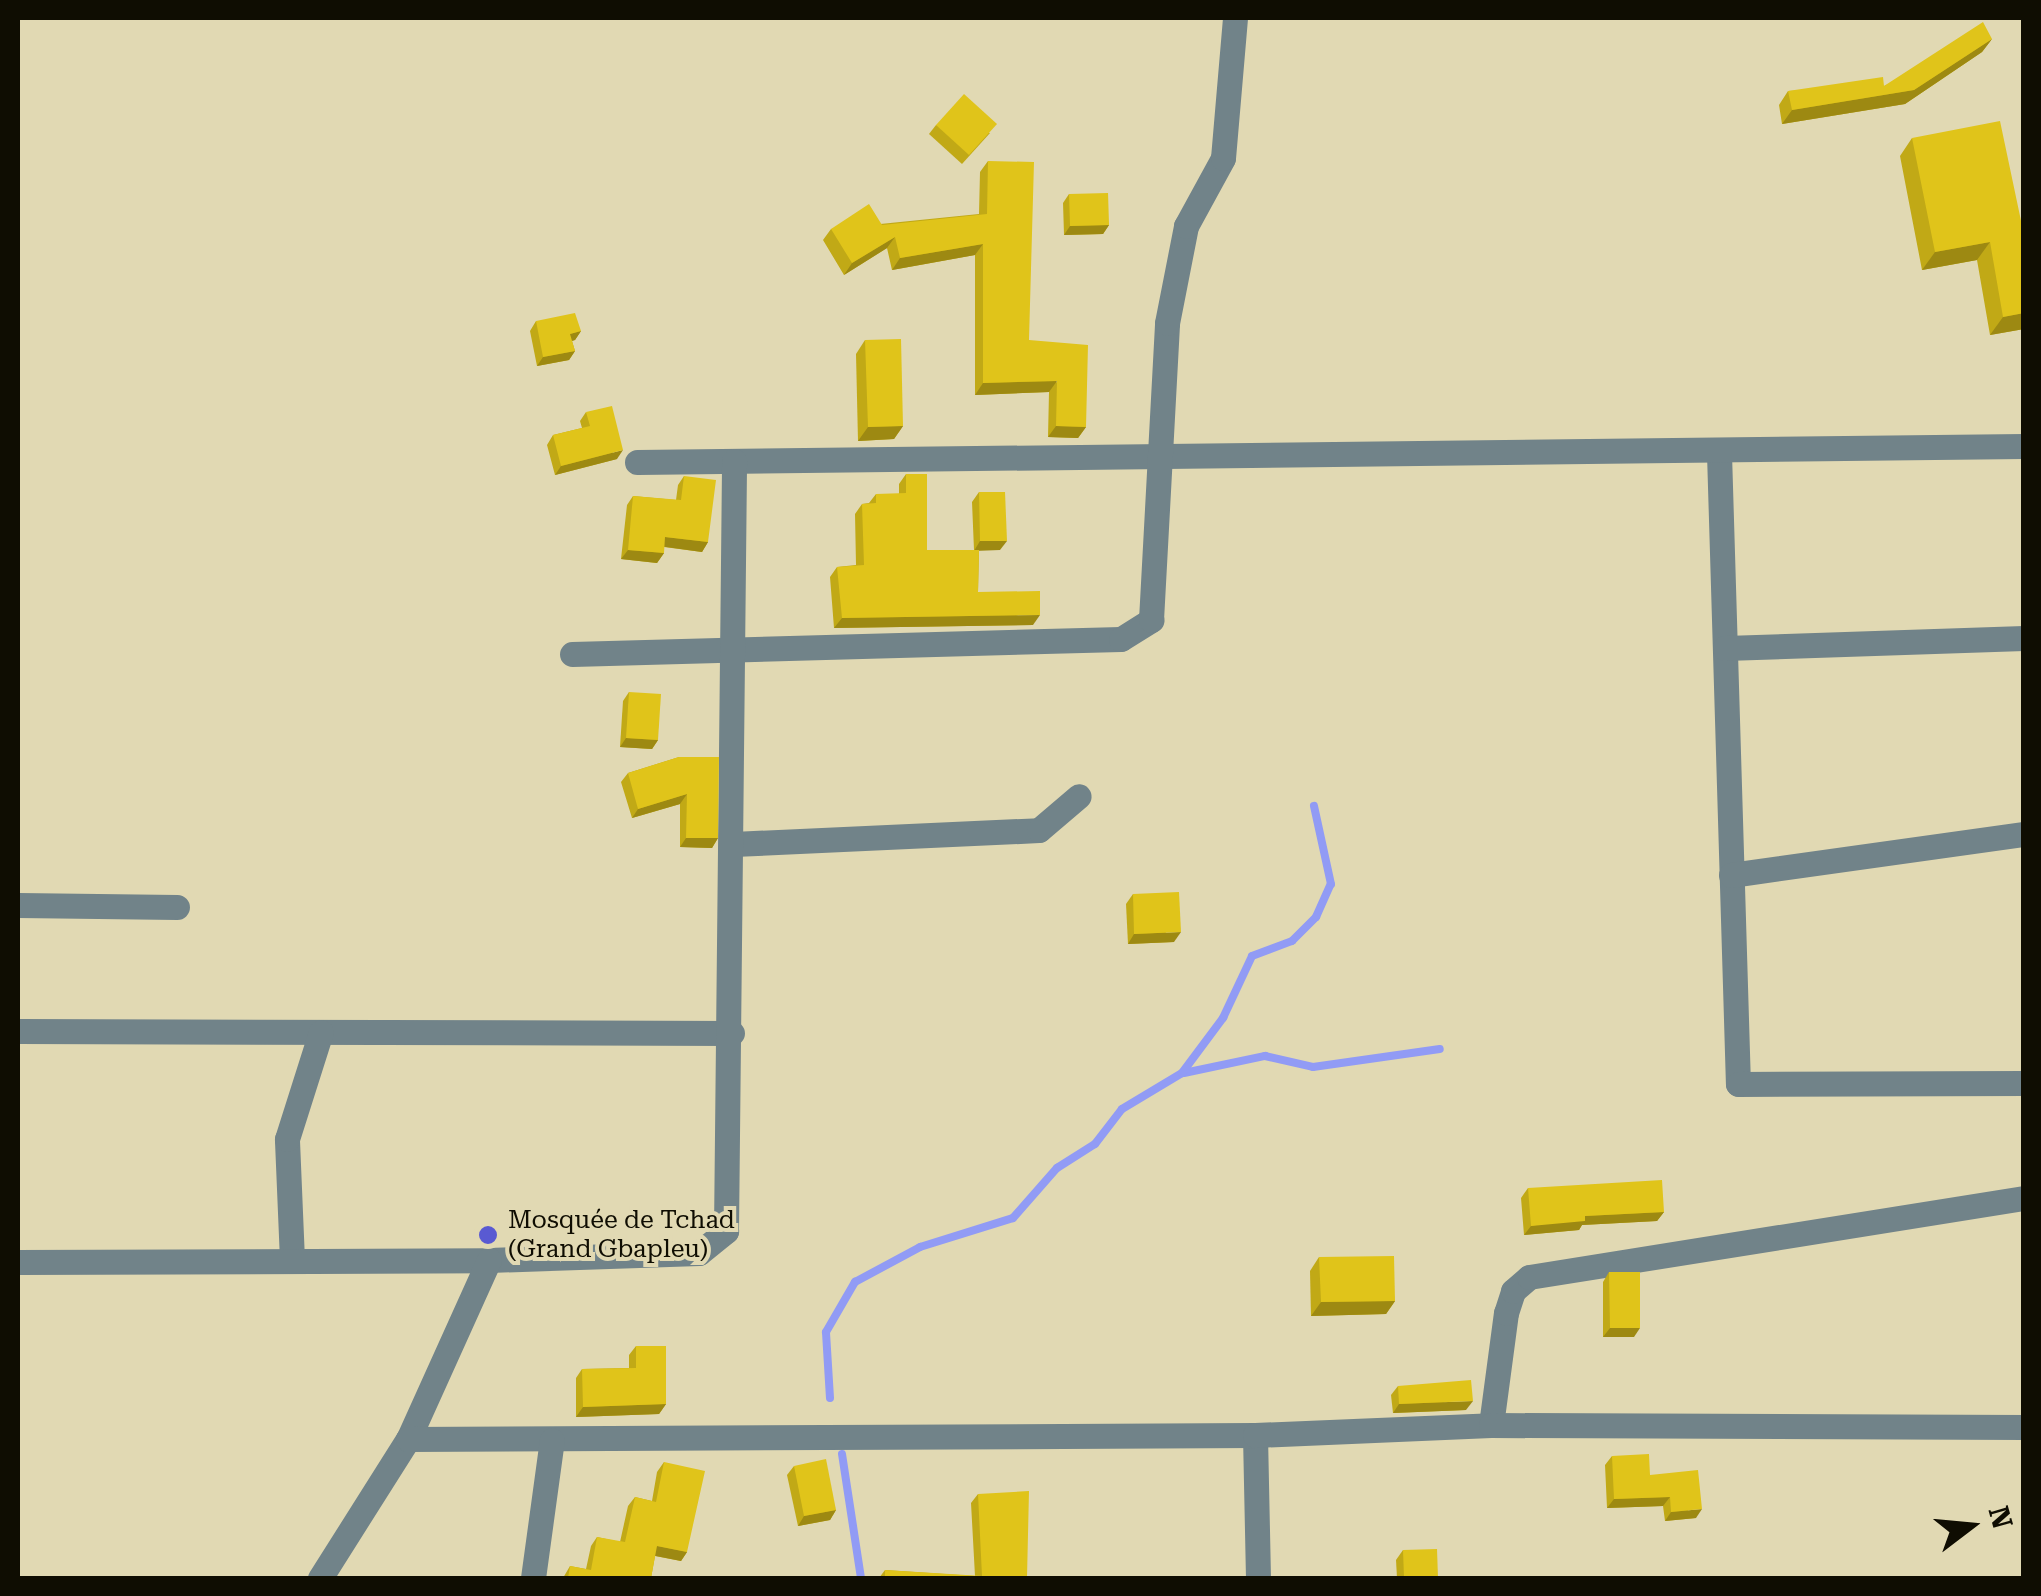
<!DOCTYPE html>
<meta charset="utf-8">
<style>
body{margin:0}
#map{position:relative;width:2041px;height:1596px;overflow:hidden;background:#e1d9b3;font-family:"Roboto Serif",serif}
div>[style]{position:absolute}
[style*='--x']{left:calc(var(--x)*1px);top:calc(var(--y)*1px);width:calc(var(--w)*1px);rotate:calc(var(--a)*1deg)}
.stream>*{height:8px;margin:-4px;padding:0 4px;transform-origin:4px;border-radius:4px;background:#919bf5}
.minor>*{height:25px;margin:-12.5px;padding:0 12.5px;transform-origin:12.5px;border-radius:12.5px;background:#718389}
.wall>*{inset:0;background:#c1a916}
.shaded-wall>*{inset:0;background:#9d8912}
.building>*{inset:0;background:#e0c41a}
.dots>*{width:28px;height:28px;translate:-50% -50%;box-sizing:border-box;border:5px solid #e1d9b3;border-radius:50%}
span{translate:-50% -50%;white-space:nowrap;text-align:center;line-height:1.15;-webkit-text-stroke:8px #e1d9b3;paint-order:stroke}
.poi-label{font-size:25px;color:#0f0d02}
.left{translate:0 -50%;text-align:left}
.frame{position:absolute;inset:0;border:20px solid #0f0d02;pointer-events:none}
.north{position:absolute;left:1921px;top:1476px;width:100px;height:100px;-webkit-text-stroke:8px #e1d9b3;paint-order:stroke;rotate:74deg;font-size:28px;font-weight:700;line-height:40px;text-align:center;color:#0f0d02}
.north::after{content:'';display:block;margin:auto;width:35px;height:45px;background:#0f0d02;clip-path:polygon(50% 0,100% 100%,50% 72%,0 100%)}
</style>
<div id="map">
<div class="stream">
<i style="--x:1184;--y:1073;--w:83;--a:-11.9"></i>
<i style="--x:1265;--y:1056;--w:49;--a:12.9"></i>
<i style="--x:1313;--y:1067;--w:128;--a:-8.1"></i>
<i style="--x:830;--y:1398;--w:66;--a:-93.5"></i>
<i style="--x:826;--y:1332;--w:58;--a:-59.9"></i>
<i style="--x:855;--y:1282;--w:74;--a:-28.3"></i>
<i style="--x:920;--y:1247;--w:97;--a:-17.3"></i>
<i style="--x:1013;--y:1218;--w:67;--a:-48.7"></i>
<i style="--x:1057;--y:1168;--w:45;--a:-32.3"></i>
<i style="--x:1095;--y:1144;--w:44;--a:-52.4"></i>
<i style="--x:1122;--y:1109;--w:70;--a:-31"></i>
<i style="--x:1182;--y:1073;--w:69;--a:-53.3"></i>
<i style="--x:1223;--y:1018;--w:68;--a:-64.9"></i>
<i style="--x:1252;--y:956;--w:43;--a:-20.6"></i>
<i style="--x:1292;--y:941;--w:34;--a:-45"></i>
<i style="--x:1316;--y:917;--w:36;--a:-66"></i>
<i style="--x:1331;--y:884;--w:80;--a:-102.3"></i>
<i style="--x:842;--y:1454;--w:125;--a:81.3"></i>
</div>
<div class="minor">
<i style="--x:1719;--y:453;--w:631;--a:88.28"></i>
<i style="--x:1738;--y:1084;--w:286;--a:-0.2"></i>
<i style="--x:637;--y:462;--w:1387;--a:-0.66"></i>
<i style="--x:1725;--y:648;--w:299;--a:-1.9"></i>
<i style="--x:572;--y:654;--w:549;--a:-1.57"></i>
<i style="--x:1121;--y:639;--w:36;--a:-32"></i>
<i style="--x:1151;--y:620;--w:297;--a:-86.9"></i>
<i style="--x:1167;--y:323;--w:99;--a:-78.9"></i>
<i style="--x:1186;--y:226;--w:77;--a:-61.4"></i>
<i style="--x:1223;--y:158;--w:141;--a:-85.1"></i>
<i style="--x:733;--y:844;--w:306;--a:-2.6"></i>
<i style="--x:1039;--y:830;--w:52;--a:-40.4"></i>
<i style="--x:1731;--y:875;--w:296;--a:-8"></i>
<i style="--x:18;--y:905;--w:159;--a:0.7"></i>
<i style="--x:18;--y:1031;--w:714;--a:0.16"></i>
<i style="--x:292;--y:1260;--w:121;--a:-92.4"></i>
<i style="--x:287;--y:1139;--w:112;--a:-72.4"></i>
<i style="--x:489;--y:1260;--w:210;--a:-1.9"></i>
<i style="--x:699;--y:1253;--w:35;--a:-39"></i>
<i style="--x:726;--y:1231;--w:770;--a:-89.4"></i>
<i style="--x:18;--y:1262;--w:471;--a:-0.2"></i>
<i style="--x:489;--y:1260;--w:196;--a:114.3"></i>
<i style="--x:408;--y:1439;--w:165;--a:122.3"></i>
<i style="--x:1491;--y:1425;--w:113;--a:-82.4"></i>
<i style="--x:1506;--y:1313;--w:23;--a:-72"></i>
<i style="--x:1513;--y:1291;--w:21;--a:-41"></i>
<i style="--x:1529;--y:1277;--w:501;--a:-9.07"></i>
<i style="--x:1255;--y:1435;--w:143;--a:88.8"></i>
<i style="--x:408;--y:1439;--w:847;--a:-0.27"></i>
<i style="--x:1255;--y:1435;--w:236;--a:-2.4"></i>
<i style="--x:1491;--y:1425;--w:533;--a:0.21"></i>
<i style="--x:533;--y:1578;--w:139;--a:-82.2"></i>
</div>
<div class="wall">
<i style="clip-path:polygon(1992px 39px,1982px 52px,1905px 104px,1782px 124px,1779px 105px,1788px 91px,1884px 86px)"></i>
<i style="clip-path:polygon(936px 125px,990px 133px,962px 164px,929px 134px)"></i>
<i style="clip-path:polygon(1912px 138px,2024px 235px,2024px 329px,1990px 335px,1977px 260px,1922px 270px,1900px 156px)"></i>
<i style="clip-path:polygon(988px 161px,1029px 340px,1086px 427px,1078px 438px,1048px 437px,1049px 392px,975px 395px,975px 255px,892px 270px,887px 248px,844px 275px,823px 240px,831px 229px,979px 214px,980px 172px)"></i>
<i style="clip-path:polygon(1069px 194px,1109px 225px,1103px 234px,1064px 235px,1063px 203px)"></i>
<i style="clip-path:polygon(536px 321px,581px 331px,575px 340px,572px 341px,575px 351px,569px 360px,537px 366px,530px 331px)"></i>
<i style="clip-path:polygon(865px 340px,903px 426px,894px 439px,858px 441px,856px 354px)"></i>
<i style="clip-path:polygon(586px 412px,617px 459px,555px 475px,547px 445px,553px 435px,582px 428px,580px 421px)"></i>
<i style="clip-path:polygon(906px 474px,927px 550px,974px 550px,972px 502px,979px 492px,1000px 550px,979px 550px,978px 592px,1033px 625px,834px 628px,830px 577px,837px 567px,856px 565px,855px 514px,862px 504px,869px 503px,876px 494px,899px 494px,899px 484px)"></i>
<i style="clip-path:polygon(684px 476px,708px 542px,702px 552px,664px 547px,664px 553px,657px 563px,621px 559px,627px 505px,633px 496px,676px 500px,678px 485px)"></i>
<i style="clip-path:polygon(629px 692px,658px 740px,652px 749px,620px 747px,623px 701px)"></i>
<i style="clip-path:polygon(679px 757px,718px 838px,712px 848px,680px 847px,680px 804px,632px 818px,621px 782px,628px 773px)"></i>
<i style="clip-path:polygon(1133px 894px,1174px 942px,1128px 944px,1126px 904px)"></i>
<i style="clip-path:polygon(1528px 1188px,1664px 1212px,1657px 1221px,1582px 1225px,1579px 1230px,1524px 1235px,1521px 1198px)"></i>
<i style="clip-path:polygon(1319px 1257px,1395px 1301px,1386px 1314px,1311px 1316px,1310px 1271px)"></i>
<i style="clip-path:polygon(1609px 1272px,1634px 1337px,1603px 1337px,1603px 1282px)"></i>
<i style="clip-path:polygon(636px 1346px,666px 1404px,659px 1414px,576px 1417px,576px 1378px,582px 1369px,629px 1368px,629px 1355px)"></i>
<i style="clip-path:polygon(1398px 1386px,1466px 1410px,1393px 1413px,1391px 1395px)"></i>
<i style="clip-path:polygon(1612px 1456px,1650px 1475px,1696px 1518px,1665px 1521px,1663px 1506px,1607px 1508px,1605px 1465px)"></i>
<i style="clip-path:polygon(664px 1462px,687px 1552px,681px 1561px,655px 1556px,651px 1578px,563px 1578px,570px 1566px,586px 1569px,591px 1546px,597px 1537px,620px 1542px,628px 1506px,635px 1497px,652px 1501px,657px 1472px)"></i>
<i style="clip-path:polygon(794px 1466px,836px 1510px,830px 1520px,798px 1526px,787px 1475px)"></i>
<i style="clip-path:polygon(978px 1494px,1027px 1578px,879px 1578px,885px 1570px,975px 1576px,971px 1503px)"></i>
<i style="clip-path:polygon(1403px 1550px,1438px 1578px,1397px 1578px,1396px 1560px)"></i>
</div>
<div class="shaded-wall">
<i style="clip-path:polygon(1992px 39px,1982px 52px,1905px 104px,1782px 124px,1792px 110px,1914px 90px)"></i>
<i style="clip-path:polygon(1109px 225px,1103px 234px,1064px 235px,1070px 226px)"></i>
<i style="clip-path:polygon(895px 237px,887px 248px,844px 275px,852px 263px)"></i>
<i style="clip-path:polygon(1990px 242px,1977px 260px,1922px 270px,1935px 252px)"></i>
<i style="clip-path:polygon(983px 244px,975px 255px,892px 270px,900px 258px)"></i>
<i style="clip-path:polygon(2024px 313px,2024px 329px,1990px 335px,2003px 317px)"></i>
<i style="clip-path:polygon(581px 331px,575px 340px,564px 343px,570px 334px)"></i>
<i style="clip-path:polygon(575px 351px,569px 360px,537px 366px,543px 357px)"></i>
<i style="clip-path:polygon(1057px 381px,1049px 392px,975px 395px,983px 383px)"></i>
<i style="clip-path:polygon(903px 426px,894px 439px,858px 441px,868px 427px)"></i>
<i style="clip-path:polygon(1056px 426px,1086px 427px,1078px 438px,1048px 437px)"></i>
<i style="clip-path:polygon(623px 450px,617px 459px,555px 475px,561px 466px)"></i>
<i style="clip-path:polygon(665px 537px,708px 542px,702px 552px,659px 546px)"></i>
<i style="clip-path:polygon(980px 541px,1007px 541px,1000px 550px,974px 551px)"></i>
<i style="clip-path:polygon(628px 550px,664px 553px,657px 563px,621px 559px)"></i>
<i style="clip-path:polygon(1040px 615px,1033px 625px,834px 628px,842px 618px)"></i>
<i style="clip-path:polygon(626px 738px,658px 740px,652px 749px,620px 747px)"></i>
<i style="clip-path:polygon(687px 794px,680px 804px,632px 818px,638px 809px)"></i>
<i style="clip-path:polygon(686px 838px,718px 838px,712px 848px,680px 847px)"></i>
<i style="clip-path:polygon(1181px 932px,1174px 942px,1128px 944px,1134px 934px)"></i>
<i style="clip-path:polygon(1664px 1212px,1657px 1221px,1582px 1225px,1579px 1230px,1524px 1235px,1531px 1226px,1585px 1216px)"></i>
<i style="clip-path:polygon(1395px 1301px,1386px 1314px,1311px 1316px,1321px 1302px)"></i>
<i style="clip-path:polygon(1610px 1328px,1640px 1328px,1634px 1337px,1603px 1337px)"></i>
<i style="clip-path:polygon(1473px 1401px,1466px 1410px,1393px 1413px,1399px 1404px)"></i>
<i style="clip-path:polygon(666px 1404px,659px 1414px,576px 1417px,583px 1407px)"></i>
<i style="clip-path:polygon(1670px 1497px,1663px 1506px,1607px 1508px,1614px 1499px)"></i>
<i style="clip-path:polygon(1702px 1509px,1696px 1518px,1665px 1521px,1671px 1512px)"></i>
<i style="clip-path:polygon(836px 1510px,830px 1520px,798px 1526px,804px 1516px)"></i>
<i style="clip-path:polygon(657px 1546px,687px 1552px,681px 1561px,651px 1555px)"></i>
</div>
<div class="building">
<i style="clip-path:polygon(1983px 22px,1992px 39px,1914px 90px,1792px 110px,1788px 91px,1883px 77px,1884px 86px)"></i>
<i style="clip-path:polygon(964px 94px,997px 124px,969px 155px,936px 125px)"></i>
<i style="clip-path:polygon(2000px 121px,2024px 235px,2024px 313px,2003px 317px,1990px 242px,1935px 252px,1912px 138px)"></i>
<i style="clip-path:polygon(988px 161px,1034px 162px,1029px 340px,1088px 345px,1086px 427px,1056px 426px,1057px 381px,983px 383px,983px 244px,900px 258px,895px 237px,852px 263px,831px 229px,869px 204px,882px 225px,987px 214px)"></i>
<i style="clip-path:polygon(1108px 193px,1109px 225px,1070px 226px,1069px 194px)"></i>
<i style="clip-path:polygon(575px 313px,581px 331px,570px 334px,575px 351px,543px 357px,536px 321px)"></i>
<i style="clip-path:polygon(901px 339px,903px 426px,868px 427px,865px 340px)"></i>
<i style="clip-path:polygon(612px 406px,623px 450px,561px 466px,553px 435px,590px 426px,586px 412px)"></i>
<i style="clip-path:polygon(906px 474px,927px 474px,927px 550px,979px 550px,978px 592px,1040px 591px,1040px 615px,842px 618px,837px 567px,864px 565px,862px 504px,876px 503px,876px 494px,906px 493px)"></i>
<i style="clip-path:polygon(684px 476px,716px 480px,708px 542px,665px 537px,664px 553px,628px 550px,633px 496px,681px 500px)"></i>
<i style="clip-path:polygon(979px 492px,1005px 492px,1007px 541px,980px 541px)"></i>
<i style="clip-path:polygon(629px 692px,661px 694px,658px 740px,626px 738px)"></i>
<i style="clip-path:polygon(679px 757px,719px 757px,718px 838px,686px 838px,687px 794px,638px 809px,628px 773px)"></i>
<i style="clip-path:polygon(1179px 892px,1181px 932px,1134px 934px,1133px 894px)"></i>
<i style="clip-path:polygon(1662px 1180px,1664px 1212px,1585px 1216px,1585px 1221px,1531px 1226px,1528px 1188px)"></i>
<i style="clip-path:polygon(1394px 1256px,1395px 1301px,1321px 1302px,1319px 1257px)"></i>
<i style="clip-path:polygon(1609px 1272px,1640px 1272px,1640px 1328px,1610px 1328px)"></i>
<i style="clip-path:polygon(636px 1346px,666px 1346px,666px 1404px,583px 1407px,582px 1369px,636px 1368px)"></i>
<i style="clip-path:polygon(1471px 1380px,1473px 1401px,1399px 1404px,1398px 1386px)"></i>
<i style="clip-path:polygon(1649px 1454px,1650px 1475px,1698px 1470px,1702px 1509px,1671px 1512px,1670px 1497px,1614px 1499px,1612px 1456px)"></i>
<i style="clip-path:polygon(826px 1459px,836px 1510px,804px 1516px,794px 1466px)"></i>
<i style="clip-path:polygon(664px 1462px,705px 1471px,687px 1552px,657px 1546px,651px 1578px,568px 1578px,570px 1566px,591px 1570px,597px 1537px,625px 1542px,635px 1497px,656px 1502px)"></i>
<i style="clip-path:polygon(1029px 1491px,1027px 1578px,885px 1578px,885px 1570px,982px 1576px,978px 1494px)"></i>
<i style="clip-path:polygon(1437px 1549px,1438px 1578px,1404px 1578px,1403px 1550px)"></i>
</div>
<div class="dots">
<i style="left:488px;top:1235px;background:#595ad2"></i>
</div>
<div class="poi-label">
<span class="left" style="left:508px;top:1235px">Mosquée de Tchad<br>(Grand Gbapleu)</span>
</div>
<div class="frame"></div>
<div class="north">N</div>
</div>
